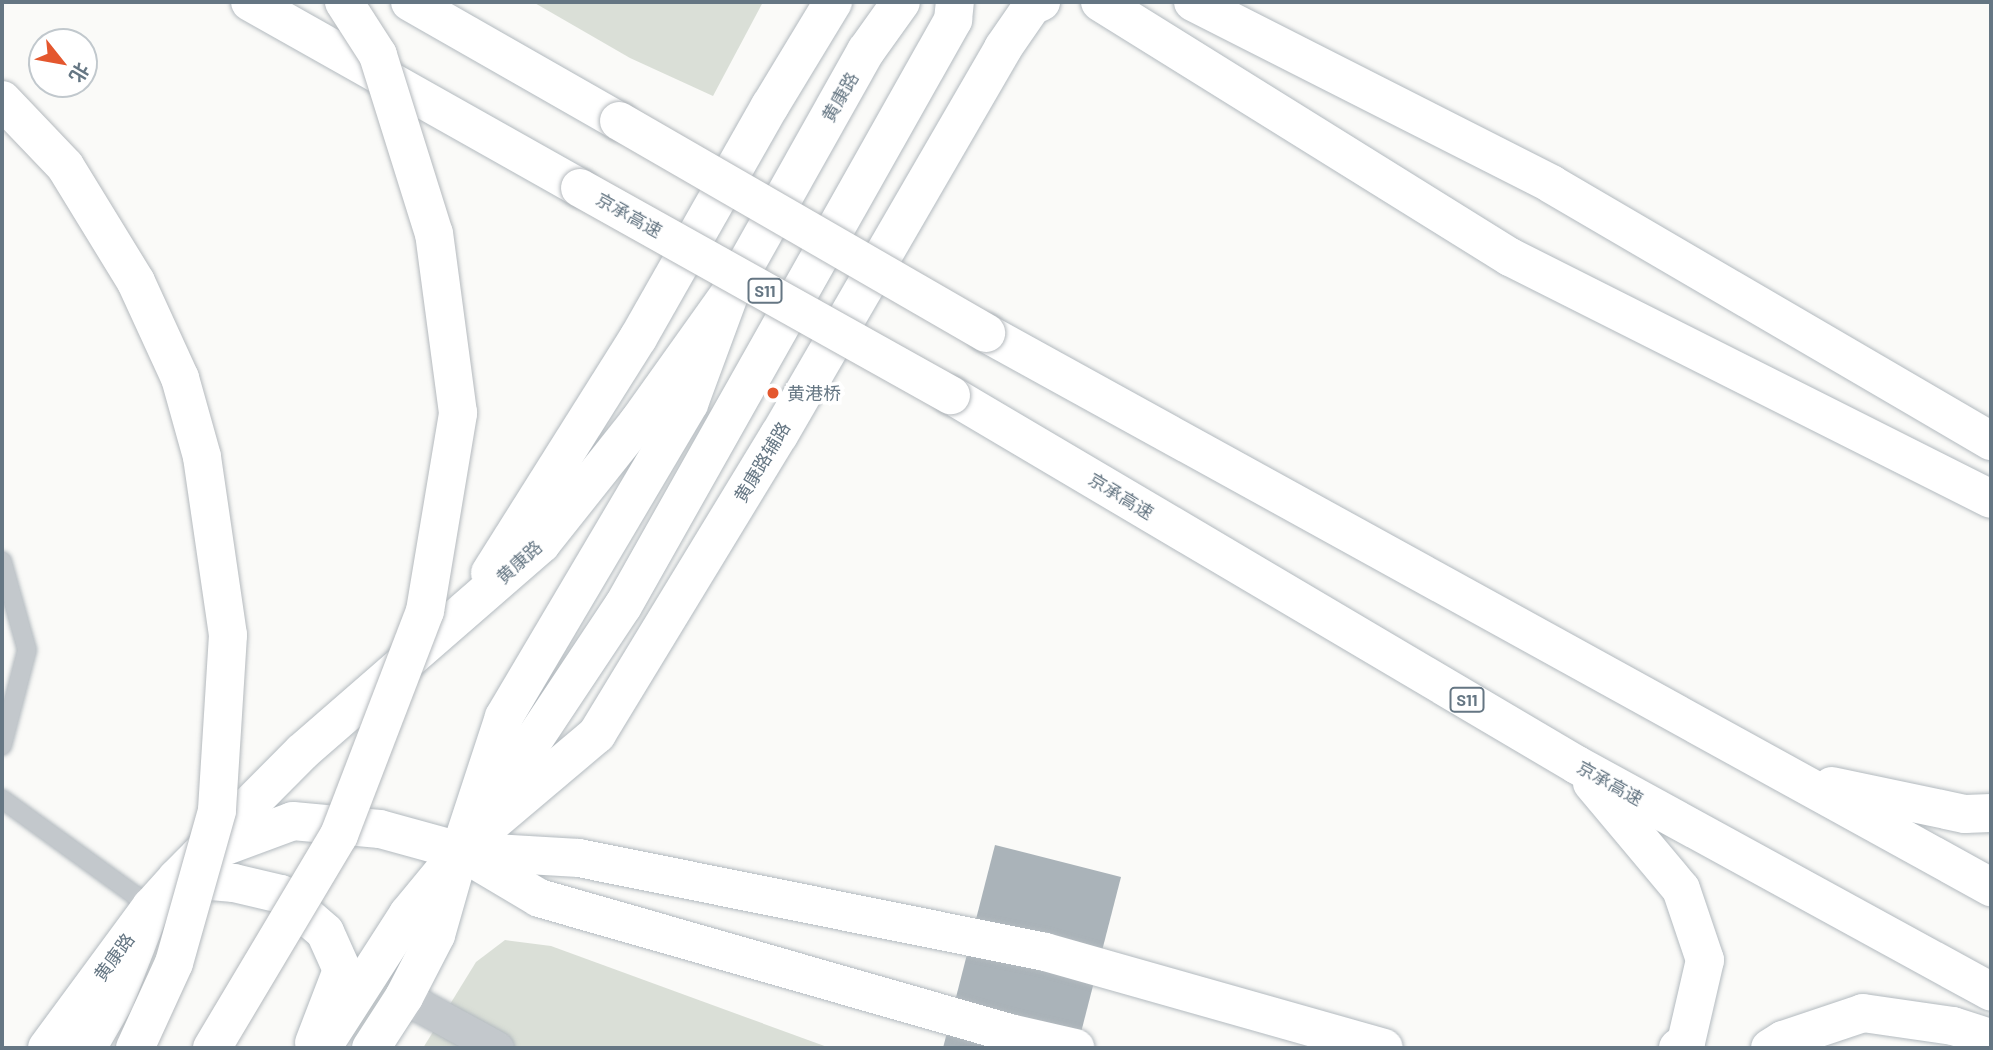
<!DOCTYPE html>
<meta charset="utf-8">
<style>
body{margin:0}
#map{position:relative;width:1993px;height:1050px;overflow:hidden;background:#fafaf8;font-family:Barlow,"Noto Sans SC",sans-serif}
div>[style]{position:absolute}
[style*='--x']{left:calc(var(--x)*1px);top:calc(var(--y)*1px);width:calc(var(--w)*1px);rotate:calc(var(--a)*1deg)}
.green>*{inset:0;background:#dadfd7}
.building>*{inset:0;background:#aab3b9}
.roads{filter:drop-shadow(0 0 2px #b3babf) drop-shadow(0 0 2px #b3babf)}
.lane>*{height:18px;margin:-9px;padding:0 9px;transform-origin:9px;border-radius:9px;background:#c3c8cc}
.street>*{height:33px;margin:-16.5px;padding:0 16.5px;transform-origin:16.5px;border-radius:16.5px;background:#c3c8cc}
.secondary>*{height:38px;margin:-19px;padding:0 19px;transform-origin:19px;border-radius:19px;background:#fff}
.highway>*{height:38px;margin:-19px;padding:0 19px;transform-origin:19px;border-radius:19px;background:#fff}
.bridges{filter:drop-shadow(0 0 2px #b4b9bd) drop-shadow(0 0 2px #b4b9bd)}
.highway-bridge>*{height:38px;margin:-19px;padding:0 19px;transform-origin:19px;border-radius:19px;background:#fff}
.dots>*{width:19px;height:19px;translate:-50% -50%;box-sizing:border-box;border:4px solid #fff;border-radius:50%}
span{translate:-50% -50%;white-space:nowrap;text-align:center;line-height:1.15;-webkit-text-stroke:7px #fff;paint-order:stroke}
.shield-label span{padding:2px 5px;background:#fff;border:2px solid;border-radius:5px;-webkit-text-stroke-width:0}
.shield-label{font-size:16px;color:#657683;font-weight:700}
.street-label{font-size:18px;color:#657683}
.poi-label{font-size:18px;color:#657683}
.left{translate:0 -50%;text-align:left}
.frame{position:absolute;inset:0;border:4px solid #657683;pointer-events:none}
.north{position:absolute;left:28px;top:28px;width:70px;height:70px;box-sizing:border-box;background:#fff;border:2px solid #c1c8cd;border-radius:50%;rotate:121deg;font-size:19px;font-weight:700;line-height:28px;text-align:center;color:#657683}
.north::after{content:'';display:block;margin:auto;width:24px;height:32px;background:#e4572e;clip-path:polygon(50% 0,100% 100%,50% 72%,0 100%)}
</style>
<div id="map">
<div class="green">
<i style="clip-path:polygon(533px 2px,763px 2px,713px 96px,630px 58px)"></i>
<i style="clip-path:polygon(505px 940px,551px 946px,830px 1048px,423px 1048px,476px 962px)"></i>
</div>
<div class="building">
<i style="clip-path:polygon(995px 845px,1121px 877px,1077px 1048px,943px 1048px)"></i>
</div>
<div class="roads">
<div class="lane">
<i style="--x:2;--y:561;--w:92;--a:74.3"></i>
<i style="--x:27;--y:650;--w:99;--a:104.6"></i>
<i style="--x:2;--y:799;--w:184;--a:35.9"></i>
</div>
<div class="street">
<i style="--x:404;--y:997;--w:106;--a:28.7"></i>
</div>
<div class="secondary">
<i style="--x:490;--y:573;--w:278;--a:-57.8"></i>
<i style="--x:638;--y:338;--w:267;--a:-60.4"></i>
<i style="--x:770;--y:106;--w:122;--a:-58.8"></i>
<i style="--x:493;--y:822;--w:136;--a:-40.2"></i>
<i style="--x:597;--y:734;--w:350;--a:-58.7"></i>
<i style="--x:779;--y:435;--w:447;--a:-59.9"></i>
<i style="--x:1003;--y:48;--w:51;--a:-55.4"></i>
<i style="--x:1032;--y:6;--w:10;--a:-24"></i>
<i style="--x:177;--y:878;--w:57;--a:5"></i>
<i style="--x:234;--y:883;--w:48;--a:13.2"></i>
<i style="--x:281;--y:894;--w:58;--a:40.8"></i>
<i style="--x:325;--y:932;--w:42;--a:65.9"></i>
<i style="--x:342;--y:970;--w:78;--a:111"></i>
<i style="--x:47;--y:1048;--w:175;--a:-53.6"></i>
<i style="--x:151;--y:907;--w:39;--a:-48"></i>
<i style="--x:177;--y:878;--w:177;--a:-45.2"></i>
<i style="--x:302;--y:752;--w:317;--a:-41"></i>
<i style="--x:541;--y:544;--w:156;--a:-51.5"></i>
<i style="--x:638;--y:422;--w:158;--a:-54.5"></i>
<i style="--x:730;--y:293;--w:278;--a:-60.7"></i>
<i style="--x:866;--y:51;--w:60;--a:-54.5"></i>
<i style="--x:371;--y:1048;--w:61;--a:-57.1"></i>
<i style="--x:404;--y:997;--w:70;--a:-62.7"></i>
<i style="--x:436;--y:935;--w:87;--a:-74.1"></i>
<i style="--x:460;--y:851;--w:294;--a:-56.4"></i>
<i style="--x:623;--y:606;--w:673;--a:-60.61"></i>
<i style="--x:953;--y:20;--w:18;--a:-84"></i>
</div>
<div class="highway">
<i style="--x:250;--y:2;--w:379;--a:29.4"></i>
<i style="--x:410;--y:2;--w:241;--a:29.7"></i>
<i style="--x:1100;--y:2;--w:483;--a:31.9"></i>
<i style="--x:1510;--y:257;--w:538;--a:26.71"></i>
<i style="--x:1193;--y:2;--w:402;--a:26.9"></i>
<i style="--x:1551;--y:184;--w:510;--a:30.29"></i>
<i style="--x:730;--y:293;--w:118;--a:110.3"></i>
<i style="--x:689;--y:404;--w:364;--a:120.6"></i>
<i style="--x:504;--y:717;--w:141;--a:108.2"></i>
<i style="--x:460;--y:851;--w:92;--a:30.7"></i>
<i style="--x:539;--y:898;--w:494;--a:16"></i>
<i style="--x:1014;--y:1034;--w:63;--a:12.9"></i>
<i style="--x:986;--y:333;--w:1148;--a:28.87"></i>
<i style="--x:951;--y:395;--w:727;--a:30.59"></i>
<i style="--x:1577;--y:765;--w:472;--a:28.7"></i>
<i style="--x:1592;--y:783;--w:138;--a:50"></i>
<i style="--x:1681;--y:889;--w:75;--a:71.3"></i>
<i style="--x:1705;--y:960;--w:84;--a:103"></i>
<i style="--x:1686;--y:1042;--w:10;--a:143"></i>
<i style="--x:1832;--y:786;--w:136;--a:11.9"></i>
<i style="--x:1965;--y:814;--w:26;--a:-2"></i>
<i style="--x:199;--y:856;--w:100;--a:-20.4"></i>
<i style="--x:293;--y:821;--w:87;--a:5.3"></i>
<i style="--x:380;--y:829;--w:83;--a:15.4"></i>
<i style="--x:460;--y:851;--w:119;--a:3.4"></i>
<i style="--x:579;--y:858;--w:475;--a:11.4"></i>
<i style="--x:1045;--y:952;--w:352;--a:15.8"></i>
<i style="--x:87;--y:1048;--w:56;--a:-59.7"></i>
<i style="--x:115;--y:1000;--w:100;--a:-68.8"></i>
<i style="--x:322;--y:1048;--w:159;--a:-57.3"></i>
<i style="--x:408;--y:914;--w:82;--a:-50.5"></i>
<i style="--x:1770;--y:1048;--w:15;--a:-32"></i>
<i style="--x:1783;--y:1040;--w:84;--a:-18.6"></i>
<i style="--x:1863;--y:1013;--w:91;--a:8.2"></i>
<i style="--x:1953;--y:1026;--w:40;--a:18"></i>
</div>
</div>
<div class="bridges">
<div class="highway-bridge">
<i style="--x:2;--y:100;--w:91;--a:46.3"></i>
<i style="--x:65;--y:166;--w:136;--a:58.5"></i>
<i style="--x:136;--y:282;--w:106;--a:65.4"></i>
<i style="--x:180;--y:378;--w:82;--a:74.4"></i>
<i style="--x:202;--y:457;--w:180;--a:81.7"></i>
<i style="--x:228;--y:635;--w:176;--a:93.6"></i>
<i style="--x:217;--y:811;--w:158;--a:105.8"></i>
<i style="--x:174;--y:963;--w:94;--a:114.6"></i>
<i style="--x:619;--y:121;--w:424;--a:30"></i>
<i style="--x:580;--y:188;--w:425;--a:29.2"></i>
<i style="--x:212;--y:1048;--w:248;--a:-59.2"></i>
<i style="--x:339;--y:835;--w:240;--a:-69"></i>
<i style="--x:425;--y:611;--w:201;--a:-80.5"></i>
<i style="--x:458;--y:413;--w:181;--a:-97.6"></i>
<i style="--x:434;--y:234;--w:188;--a:-107.4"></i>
<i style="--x:378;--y:55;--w:63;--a:-122.7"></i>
</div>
</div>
<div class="dots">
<i style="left:773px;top:393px;background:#e4572e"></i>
</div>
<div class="shield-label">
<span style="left:765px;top:291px">S11</span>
<span style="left:1467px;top:700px">S11</span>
</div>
<div class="street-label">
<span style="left:840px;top:97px;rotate:-60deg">黄康路</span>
<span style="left:629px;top:215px;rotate:29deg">京承高速</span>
<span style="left:762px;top:462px;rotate:-59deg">黄康路辅路</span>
<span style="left:1121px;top:496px;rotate:31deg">京承高速</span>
<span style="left:519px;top:562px;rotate:-42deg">黄康路</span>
<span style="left:1610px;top:783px;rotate:29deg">京承高速</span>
<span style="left:114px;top:957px;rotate:-54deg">黄康路</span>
</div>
<div class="poi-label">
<span class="left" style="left:787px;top:393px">黄港桥</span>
</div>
<div class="frame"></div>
<div class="north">北</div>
</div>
